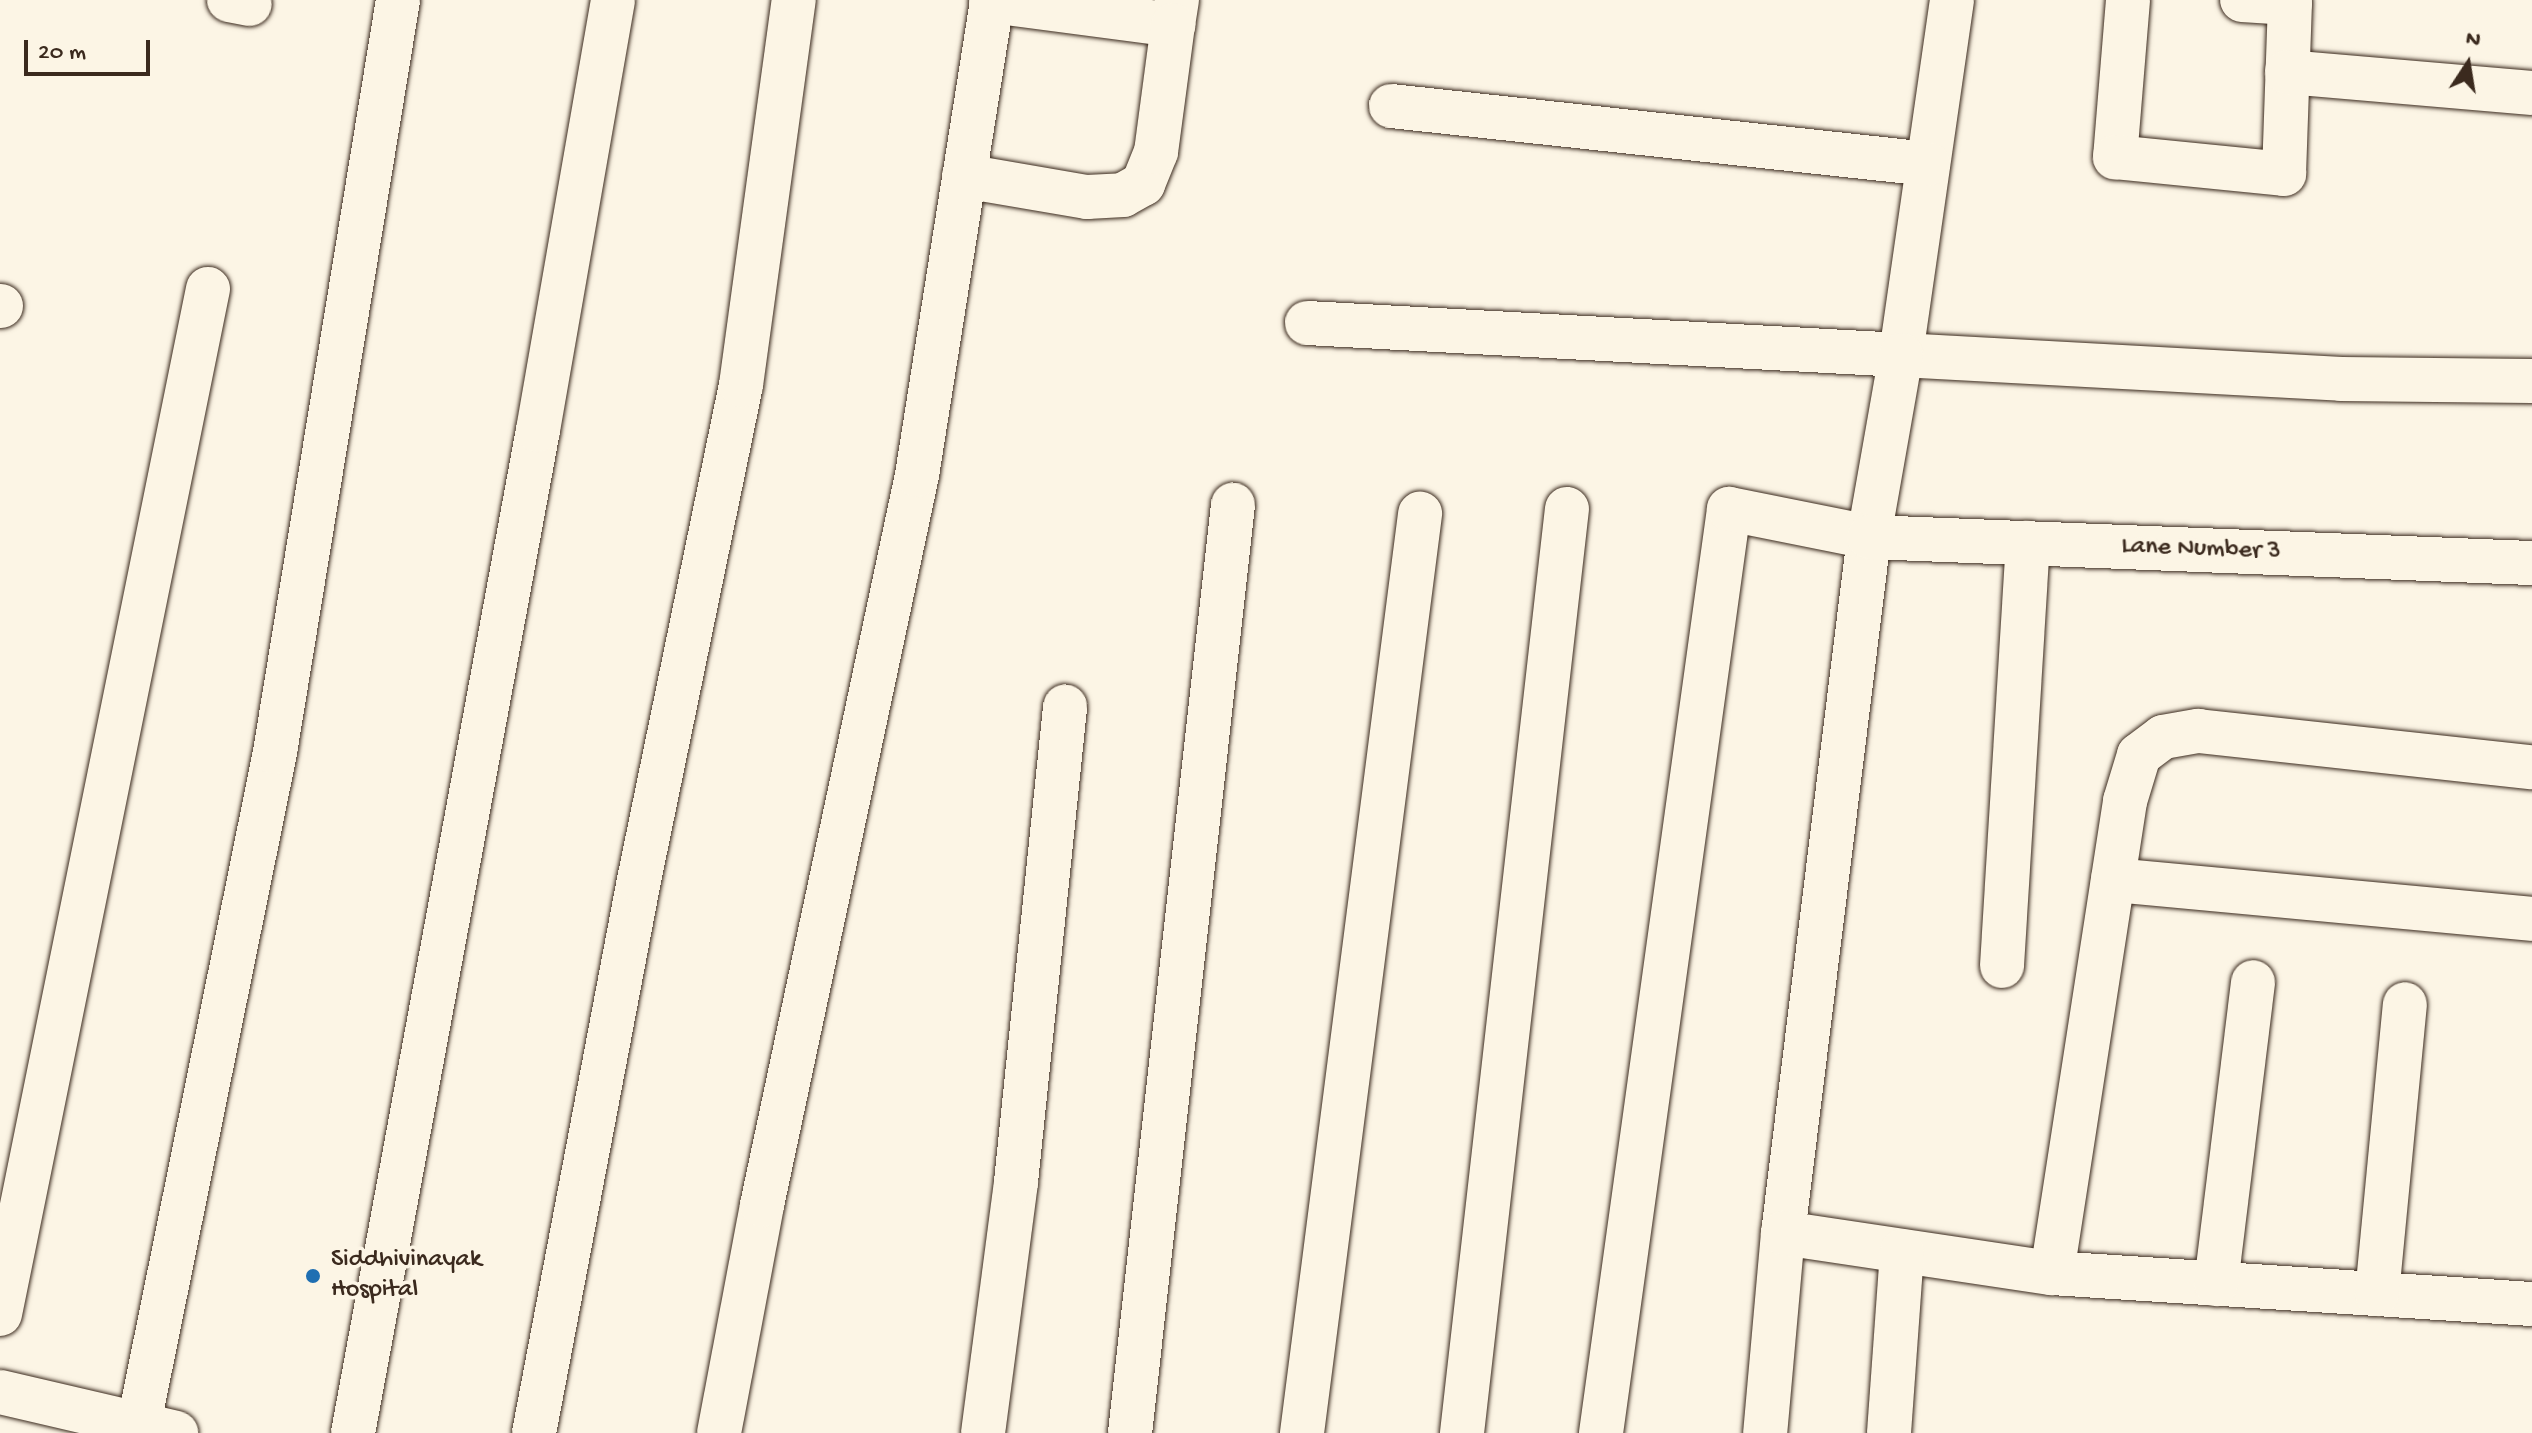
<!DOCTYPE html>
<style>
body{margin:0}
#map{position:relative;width:2532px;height:1433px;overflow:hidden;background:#fcf5e5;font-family:"Gochi Hand",sans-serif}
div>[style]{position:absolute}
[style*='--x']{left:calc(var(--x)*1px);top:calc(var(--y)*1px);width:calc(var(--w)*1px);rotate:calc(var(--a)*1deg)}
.roads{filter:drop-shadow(0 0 2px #3b2a1e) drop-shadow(0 0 2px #3b2a1e)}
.minor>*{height:44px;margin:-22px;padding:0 22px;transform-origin:22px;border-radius:22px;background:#fcf5e5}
.dots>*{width:22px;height:22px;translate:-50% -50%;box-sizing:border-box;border:4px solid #fcf5e5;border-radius:50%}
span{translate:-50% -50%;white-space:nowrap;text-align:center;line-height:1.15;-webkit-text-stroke:7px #fcf5e5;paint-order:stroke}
.street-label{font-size:26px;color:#3b2a1e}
.poi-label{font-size:26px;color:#3b2a1e}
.left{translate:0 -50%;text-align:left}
.north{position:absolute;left:2428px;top:24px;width:80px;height:80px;-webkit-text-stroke:6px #fcf5e5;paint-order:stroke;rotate:12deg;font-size:22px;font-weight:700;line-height:32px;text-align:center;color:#3b2a1e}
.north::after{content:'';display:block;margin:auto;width:28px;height:36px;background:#3b2a1e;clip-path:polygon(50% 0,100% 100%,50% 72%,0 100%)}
.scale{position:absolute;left:24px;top:40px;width:126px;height:36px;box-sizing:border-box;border:4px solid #3b2a1e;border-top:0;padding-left:10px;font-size:24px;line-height:28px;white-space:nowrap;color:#3b2a1e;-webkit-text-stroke:6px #fcf5e5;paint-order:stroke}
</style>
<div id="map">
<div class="roads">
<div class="minor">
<i style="--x:229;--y:0;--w:21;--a:11"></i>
<i style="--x:1952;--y:0;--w:359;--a:98.2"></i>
<i style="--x:1901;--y:355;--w:441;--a:3.1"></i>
<i style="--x:2341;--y:379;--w:191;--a:0.6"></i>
<i style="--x:2128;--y:0;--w:158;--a:94.7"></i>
<i style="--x:2115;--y:157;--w:170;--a:5.7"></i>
<i style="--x:2284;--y:174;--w:171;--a:-88"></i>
<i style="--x:2290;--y:3;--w:48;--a:-176.4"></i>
<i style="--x:991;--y:1;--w:184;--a:7.5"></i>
<i style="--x:1173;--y:25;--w:25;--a:-81"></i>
<i style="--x:2287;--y:72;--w:246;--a:4.9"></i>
<i style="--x:1391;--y:106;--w:540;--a:6.16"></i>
<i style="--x:964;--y:176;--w:125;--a:9.7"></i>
<i style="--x:1087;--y:197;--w:36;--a:-3"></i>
<i style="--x:1123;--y:195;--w:23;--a:-29"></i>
<i style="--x:1143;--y:184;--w:35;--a:-68"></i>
<i style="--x:1156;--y:152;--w:128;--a:-82.4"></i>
<i style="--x:0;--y:306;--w:1;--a:0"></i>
<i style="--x:1307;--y:323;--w:595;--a:3.08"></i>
<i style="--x:1901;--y:355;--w:185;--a:100"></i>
<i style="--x:1869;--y:537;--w:701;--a:97.04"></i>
<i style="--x:1783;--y:1233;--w:201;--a:95.1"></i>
<i style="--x:2113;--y:880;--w:421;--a:5.3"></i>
<i style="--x:2002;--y:966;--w:424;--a:-86.5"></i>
<i style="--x:1783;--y:1233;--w:272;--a:8.5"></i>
<i style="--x:2052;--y:1273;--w:481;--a:3.7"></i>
<i style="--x:2052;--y:1273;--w:478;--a:-81.2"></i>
<i style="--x:2125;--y:801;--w:48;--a:-73.1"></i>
<i style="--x:2139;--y:755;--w:30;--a:-37"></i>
<i style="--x:2163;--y:737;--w:36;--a:-10"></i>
<i style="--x:2198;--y:731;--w:336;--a:6.2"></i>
<i style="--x:2216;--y:1284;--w:304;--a:-83"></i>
<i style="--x:2377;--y:1294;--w:291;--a:-84.5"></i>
<i style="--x:0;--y:1314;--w:1046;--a:-78.53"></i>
<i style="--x:0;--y:1392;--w:181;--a:13.1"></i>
<i style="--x:137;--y:1433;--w:695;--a:-78.54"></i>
<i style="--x:275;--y:752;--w:762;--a:-80.71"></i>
<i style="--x:353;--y:1433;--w:1020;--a:-79.55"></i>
<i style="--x:538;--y:430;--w:436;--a:-80.1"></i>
<i style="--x:534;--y:1433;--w:563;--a:-79.25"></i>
<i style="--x:639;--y:880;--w:505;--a:-78.36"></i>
<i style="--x:741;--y:385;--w:389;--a:-82.2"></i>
<i style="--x:719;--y:1433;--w:232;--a:-79.3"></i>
<i style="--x:762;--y:1205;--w:746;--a:-78.01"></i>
<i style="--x:917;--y:475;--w:481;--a:-81"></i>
<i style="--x:983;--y:1433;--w:253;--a:-82.5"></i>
<i style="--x:1016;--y:1182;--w:478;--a:-84.1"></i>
<i style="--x:1130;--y:1433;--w:934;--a:-83.67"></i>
<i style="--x:1302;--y:1433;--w:927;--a:-82.68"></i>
<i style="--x:1462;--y:1433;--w:930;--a:-83.52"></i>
<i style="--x:1601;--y:1433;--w:933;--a:-82.11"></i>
<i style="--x:1729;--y:509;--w:143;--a:11.3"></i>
<i style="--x:1869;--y:537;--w:664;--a:2.25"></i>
<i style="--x:1889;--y:1433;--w:182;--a:-85.9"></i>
</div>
</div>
<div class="dots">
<i style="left:313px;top:1276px;background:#1f6fb2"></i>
</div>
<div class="street-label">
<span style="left:2201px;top:550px;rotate:2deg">Lane Number 3</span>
</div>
<div class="poi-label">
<span class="left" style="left:331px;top:1276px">Siddhivinayak<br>Hospital</span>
</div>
<div class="north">N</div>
<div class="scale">20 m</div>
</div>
